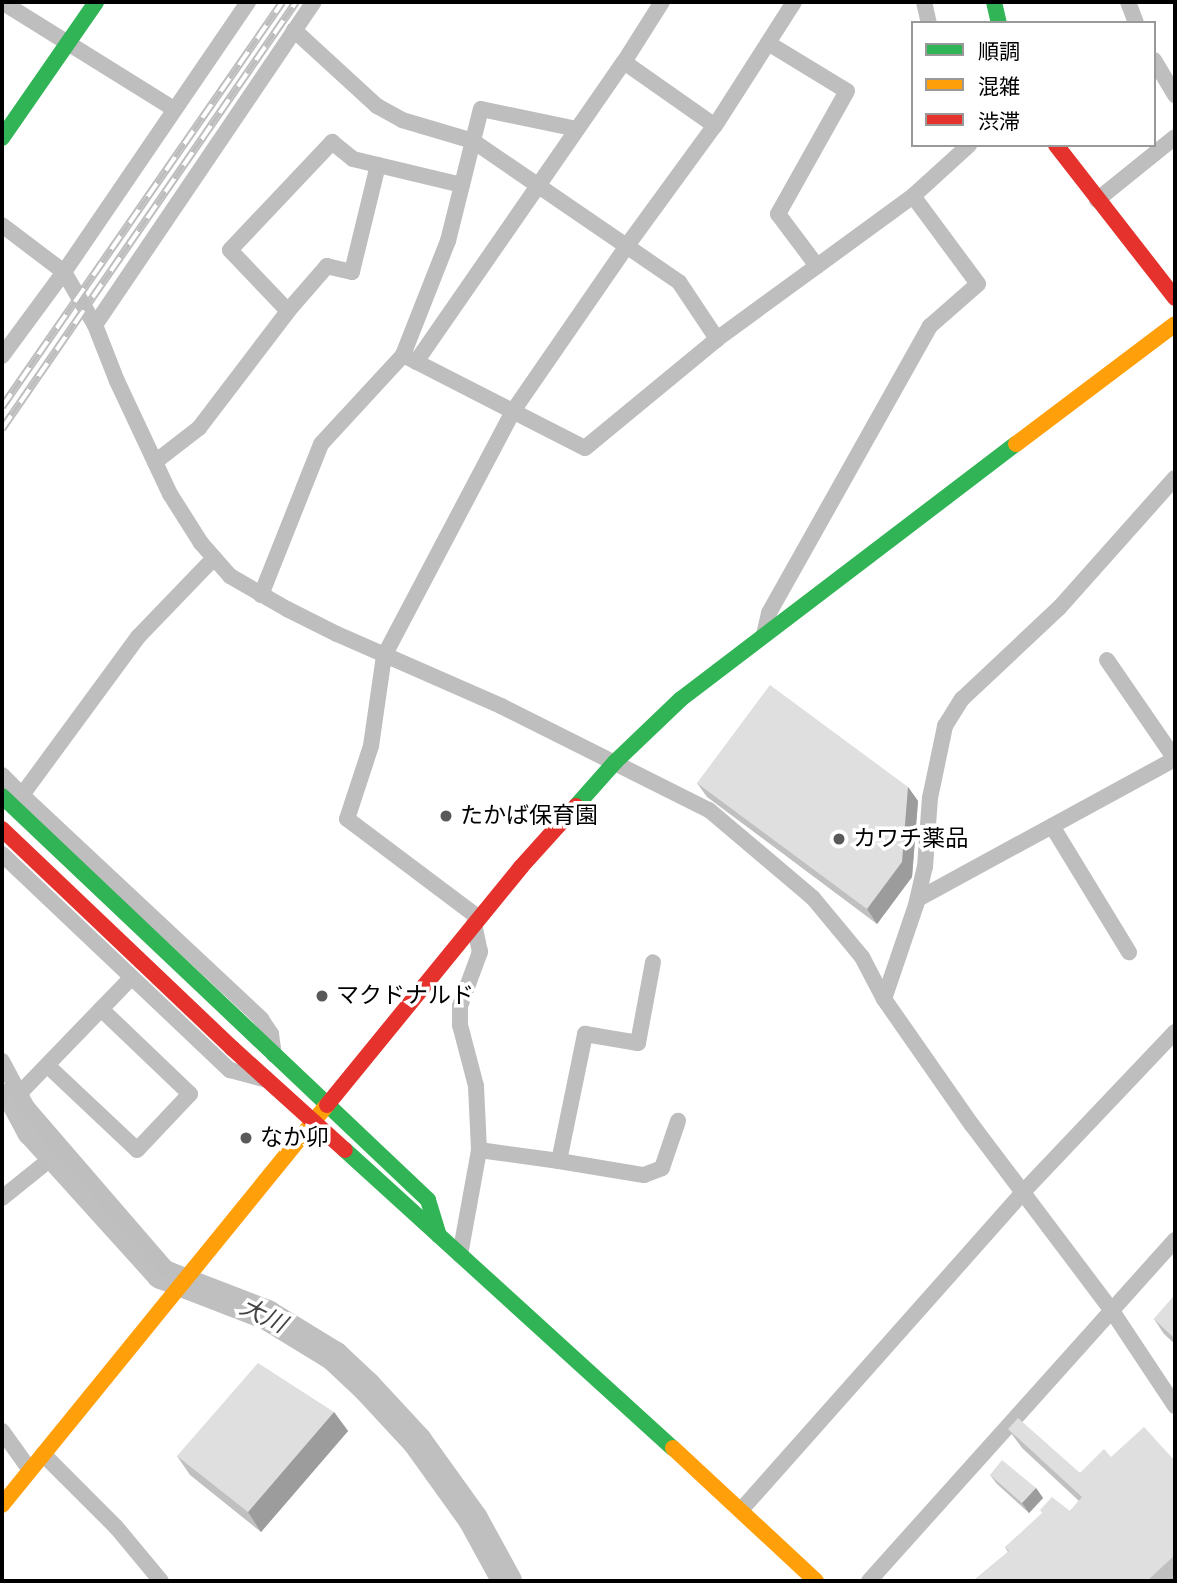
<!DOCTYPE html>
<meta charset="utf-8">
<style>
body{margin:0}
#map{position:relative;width:1177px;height:1583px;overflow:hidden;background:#fff;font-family:"Roboto Condensed","Noto Sans JP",sans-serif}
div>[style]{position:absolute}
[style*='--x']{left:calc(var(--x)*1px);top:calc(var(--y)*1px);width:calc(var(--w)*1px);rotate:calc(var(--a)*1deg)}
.river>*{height:30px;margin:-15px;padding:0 15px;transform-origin:15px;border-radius:15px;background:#bfbfbf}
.street>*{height:16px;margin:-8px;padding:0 8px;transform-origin:8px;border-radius:8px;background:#bebebe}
.fast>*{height:16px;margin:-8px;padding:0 8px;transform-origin:8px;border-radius:8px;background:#30b455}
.slow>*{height:16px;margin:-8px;padding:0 8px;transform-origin:8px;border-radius:8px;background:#ff9f0a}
.jam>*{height:16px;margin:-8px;padding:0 8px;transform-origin:8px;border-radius:8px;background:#e5322d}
.rail>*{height:8px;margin-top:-4px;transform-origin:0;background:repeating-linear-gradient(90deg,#fff 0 16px,#bebebe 0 32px);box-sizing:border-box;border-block:2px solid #bebebe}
.wall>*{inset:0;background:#c0c0c0}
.shaded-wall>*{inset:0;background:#9c9c9c}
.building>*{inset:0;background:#dfdfdf}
.dots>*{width:19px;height:19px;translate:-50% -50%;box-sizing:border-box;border:4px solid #fff;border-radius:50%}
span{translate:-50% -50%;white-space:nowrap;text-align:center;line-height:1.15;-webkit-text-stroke:7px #fff;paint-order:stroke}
.poi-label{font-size:23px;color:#000}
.left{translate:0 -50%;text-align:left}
.water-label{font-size:24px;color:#444;font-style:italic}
.frame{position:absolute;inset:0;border:4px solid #000;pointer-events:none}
.legend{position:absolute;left:911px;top:21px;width:245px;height:126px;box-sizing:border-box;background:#fff;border:2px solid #999;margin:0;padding:9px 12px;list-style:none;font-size:21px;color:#000}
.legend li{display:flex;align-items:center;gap:14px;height:35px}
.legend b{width:35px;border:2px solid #999}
</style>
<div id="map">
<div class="river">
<i style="--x:13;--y:1096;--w:40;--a:62"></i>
<i style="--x:32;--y:1131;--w:193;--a:47.9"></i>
<i style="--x:161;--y:1274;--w:114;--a:21.1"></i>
<i style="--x:267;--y:1315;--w:79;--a:31.5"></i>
<i style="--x:334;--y:1356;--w:45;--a:43.2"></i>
<i style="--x:367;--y:1387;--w:74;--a:47.2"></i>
<i style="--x:417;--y:1441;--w:96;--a:54.3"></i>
<i style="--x:473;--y:1519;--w:71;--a:61.3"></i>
</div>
<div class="street">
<i style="--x:2;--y:2;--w:203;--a:31.9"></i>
<i style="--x:924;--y:2;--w:22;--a:77"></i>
<i style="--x:1128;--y:2;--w:22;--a:69"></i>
<i style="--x:294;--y:30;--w:113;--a:42.5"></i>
<i style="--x:377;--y:106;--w:29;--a:29"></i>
<i style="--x:402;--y:120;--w:74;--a:16.5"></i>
<i style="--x:473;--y:141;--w:250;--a:34.4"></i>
<i style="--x:679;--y:282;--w:69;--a:56.3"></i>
<i style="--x:717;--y:339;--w:243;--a:-36.1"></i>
<i style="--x:913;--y:196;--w:109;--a:53.5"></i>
<i style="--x:978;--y:284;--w:64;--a:138.8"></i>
<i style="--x:930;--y:326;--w:329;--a:119.3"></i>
<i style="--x:769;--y:613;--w:22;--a:103"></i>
<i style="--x:768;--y:43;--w:92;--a:31.3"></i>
<i style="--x:847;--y:91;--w:141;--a:119.3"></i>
<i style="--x:778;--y:214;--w:65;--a:53.1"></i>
<i style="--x:1154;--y:60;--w:41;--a:59"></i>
<i style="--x:624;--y:62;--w:111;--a:35.1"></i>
<i style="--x:378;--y:165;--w:110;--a:103.7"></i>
<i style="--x:352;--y:272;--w:26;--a:-167"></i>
<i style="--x:327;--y:266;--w:60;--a:130.9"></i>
<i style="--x:288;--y:311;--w:84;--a:-133.6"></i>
<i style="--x:230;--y:250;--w:149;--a:-46.6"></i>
<i style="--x:332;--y:142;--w:27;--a:39"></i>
<i style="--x:353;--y:159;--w:112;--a:13.4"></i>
<i style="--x:913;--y:196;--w:76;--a:-42.3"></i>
<i style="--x:1097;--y:200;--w:100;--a:-38.9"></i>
<i style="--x:2;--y:225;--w:78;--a:37.2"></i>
<i style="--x:64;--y:272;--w:61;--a:59.7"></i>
<i style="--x:95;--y:325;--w:60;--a:68.6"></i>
<i style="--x:117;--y:381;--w:125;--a:64.9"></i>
<i style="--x:170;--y:494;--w:58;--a:57.7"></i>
<i style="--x:201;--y:543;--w:44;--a:48.7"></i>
<i style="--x:230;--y:576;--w:66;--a:30.1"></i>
<i style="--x:287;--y:609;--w:56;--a:26.6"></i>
<i style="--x:337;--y:634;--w:179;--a:23.7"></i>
<i style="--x:501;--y:706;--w:233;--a:26.6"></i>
<i style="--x:709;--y:810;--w:136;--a:40.2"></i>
<i style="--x:813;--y:898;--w:77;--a:50.3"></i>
<i style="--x:862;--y:957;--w:47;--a:62.4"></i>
<i style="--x:884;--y:999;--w:154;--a:55.1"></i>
<i style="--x:972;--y:1125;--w:233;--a:53"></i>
<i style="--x:1112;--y:1311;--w:114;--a:56.4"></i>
<i style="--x:95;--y:325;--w:390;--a:-55.9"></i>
<i style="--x:403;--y:355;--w:123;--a:-68.5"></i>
<i style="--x:448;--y:241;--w:136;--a:-76"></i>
<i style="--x:481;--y:109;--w:98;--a:11.8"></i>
<i style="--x:2;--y:356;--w:104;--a:-53.6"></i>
<i style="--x:64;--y:272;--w:327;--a:-55.7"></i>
<i style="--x:416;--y:362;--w:365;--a:-55.3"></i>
<i style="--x:624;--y:62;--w:71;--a:-57.7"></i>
<i style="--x:155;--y:462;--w:56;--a:-37.7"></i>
<i style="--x:199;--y:428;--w:147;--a:-52.7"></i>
<i style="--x:214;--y:558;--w:110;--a:133.9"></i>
<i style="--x:138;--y:637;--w:196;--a:126.3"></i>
<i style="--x:22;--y:795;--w:328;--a:43.1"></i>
<i style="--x:261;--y:1019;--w:18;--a:56"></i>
<i style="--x:271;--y:1034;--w:21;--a:82"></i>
<i style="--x:261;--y:595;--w:162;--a:-68.3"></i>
<i style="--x:321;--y:444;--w:121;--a:-47.3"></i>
<i style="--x:403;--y:355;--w:204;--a:27.1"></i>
<i style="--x:585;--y:448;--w:171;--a:-39.5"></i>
<i style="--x:1107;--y:660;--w:120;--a:55.5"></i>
<i style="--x:2;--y:775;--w:28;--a:45"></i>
<i style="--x:1052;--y:826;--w:148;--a:58.6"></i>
<i style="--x:2;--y:854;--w:314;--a:43.5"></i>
<i style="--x:230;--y:1070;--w:38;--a:15"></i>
<i style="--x:918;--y:899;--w:293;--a:-28.6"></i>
<i style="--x:479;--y:918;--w:165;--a:-143.1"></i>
<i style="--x:347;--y:819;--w:77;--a:-71.8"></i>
<i style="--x:371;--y:746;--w:91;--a:-81.8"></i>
<i style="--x:384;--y:656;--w:277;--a:-62.2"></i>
<i style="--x:513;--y:411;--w:199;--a:-55.4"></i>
<i style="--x:626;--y:247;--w:156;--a:-53.9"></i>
<i style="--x:718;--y:121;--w:141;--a:-57.4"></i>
<i style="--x:884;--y:999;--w:99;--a:-71.2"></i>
<i style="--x:916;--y:905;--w:39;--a:-77"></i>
<i style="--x:925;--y:867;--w:69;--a:-85.9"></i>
<i style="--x:930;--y:798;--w:74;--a:-78.2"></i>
<i style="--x:945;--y:726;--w:32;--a:-58"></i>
<i style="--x:962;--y:699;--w:133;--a:-43.2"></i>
<i style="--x:1059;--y:608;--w:174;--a:-48.3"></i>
<i style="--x:2;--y:1061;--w:51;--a:61.9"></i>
<i style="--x:26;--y:1106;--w:214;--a:49.2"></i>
<i style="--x:166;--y:1268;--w:22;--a:27"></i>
<i style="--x:48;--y:1066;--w:122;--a:43.3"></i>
<i style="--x:137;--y:1150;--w:77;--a:-46.6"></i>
<i style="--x:190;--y:1094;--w:123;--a:-136.3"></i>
<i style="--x:19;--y:1094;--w:161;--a:-46"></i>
<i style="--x:479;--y:1150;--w:81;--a:7.8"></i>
<i style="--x:559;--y:1161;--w:130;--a:-78.4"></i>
<i style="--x:585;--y:1034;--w:54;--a:9.6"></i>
<i style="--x:638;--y:1043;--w:82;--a:-79.5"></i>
<i style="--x:559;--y:1161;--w:86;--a:9.4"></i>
<i style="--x:644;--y:1175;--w:19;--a:-21"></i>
<i style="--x:662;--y:1168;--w:50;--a:-71.2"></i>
<i style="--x:2;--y:1198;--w:51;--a:-38.7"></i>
<i style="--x:460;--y:1255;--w:107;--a:-79.7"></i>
<i style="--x:479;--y:1150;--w:64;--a:-92.7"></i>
<i style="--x:476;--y:1086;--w:63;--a:-104.7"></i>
<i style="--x:460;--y:1025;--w:19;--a:-90"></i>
<i style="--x:460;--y:1006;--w:58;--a:-69.7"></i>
<i style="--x:480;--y:952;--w:29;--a:-102"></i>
<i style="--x:2;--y:1431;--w:48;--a:54.3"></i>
<i style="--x:43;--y:1454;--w:103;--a:45"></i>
<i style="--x:116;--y:1527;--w:70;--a:50.2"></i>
<i style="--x:741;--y:1510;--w:425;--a:-48.4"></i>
<i style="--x:1023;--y:1192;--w:221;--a:-46.5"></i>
<i style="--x:869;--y:1581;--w:458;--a:-48.1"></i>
</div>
<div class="fast">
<i style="--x:994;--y:2;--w:22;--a:77"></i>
<i style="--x:2;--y:138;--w:165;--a:-55.3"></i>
<i style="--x:2;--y:796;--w:587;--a:43.48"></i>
<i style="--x:428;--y:1200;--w:37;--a:73"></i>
<i style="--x:576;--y:806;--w:59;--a:-48.4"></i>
<i style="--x:615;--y:762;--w:91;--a:-43.7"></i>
<i style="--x:681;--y:699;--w:421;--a:-37.3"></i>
<i style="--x:345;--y:1150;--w:443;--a:42.3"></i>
</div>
<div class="slow">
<i style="--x:1016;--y:444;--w:199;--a:-37"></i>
<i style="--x:673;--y:1448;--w:195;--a:42.9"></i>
<i style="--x:2;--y:1505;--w:515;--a:-50.91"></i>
</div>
<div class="jam">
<i style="--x:1056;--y:145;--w:194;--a:52.1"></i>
<i style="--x:2;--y:829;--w:318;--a:43.6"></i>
<i style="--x:232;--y:1048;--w:152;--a:42.1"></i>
<i style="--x:327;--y:1105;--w:307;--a:-50.8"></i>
<i style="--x:521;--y:867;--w:82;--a:-48"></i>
</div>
<div class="rail">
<i style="--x:2;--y:407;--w:492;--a:-55.3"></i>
<i style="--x:2;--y:429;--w:518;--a:-55.45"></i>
</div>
<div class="wall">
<i style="clip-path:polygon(697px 783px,908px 787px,918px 801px,912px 877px,877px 924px,707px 797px)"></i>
<i style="clip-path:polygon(1175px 1295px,1175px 1344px,1164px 1334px,1154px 1319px)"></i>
<i style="clip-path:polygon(334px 1412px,348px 1431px,261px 1532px,190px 1475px,177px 1456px)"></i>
<i style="clip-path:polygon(1008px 1429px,1080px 1473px,1111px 1457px,1175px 1461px,1175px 1581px,973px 1581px,1008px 1552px,1005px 1547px,1070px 1511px,1079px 1501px,1022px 1448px)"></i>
<i style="clip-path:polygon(990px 1475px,1036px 1488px,1043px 1498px,1029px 1513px,997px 1484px)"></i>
</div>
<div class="shaded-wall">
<i style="clip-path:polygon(908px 787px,918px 801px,912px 877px,877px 924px,867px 909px)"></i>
<i style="clip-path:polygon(334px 1412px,348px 1431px,261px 1532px,248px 1512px)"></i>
<i style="clip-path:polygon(1036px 1488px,1043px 1498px,1029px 1513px,1022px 1503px)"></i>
</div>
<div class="building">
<i style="clip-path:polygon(770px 685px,908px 787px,902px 862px,867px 909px,697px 783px)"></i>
<i style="clip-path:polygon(1175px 1295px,1175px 1339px,1154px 1319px)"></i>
<i style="clip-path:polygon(258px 1363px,334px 1412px,248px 1512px,177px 1456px)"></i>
<i style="clip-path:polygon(1018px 1418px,1080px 1473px,1104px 1449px,1111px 1457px,1144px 1427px,1175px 1461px,1175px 1555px,1147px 1581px,973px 1581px,1009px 1551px,1005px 1547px,1042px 1513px,1040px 1510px,1052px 1497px,1070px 1511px,1082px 1497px,1008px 1429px)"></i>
<i style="clip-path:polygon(1002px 1460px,1036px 1488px,1022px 1503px,990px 1475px)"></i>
</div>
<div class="dots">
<i style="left:446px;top:816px;background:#595959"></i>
<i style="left:839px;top:839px;background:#595959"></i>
<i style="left:322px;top:996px;background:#595959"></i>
<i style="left:246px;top:1138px;background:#595959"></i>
</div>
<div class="poi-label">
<span class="left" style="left:460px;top:816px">たかば保育園</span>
<span class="left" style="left:853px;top:839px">カワチ薬品</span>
<span class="left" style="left:336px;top:996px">マクドナルド</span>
<span class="left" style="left:260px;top:1138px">なか卯</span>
</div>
<div class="water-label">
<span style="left:263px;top:1316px;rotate:26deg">大川</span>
</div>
<div class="frame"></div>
<ul class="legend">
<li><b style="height:9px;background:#30b455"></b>順調</li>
<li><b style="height:9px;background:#ff9f0a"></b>混雑</li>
<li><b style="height:9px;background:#e5322d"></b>渋滞</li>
</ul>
</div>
